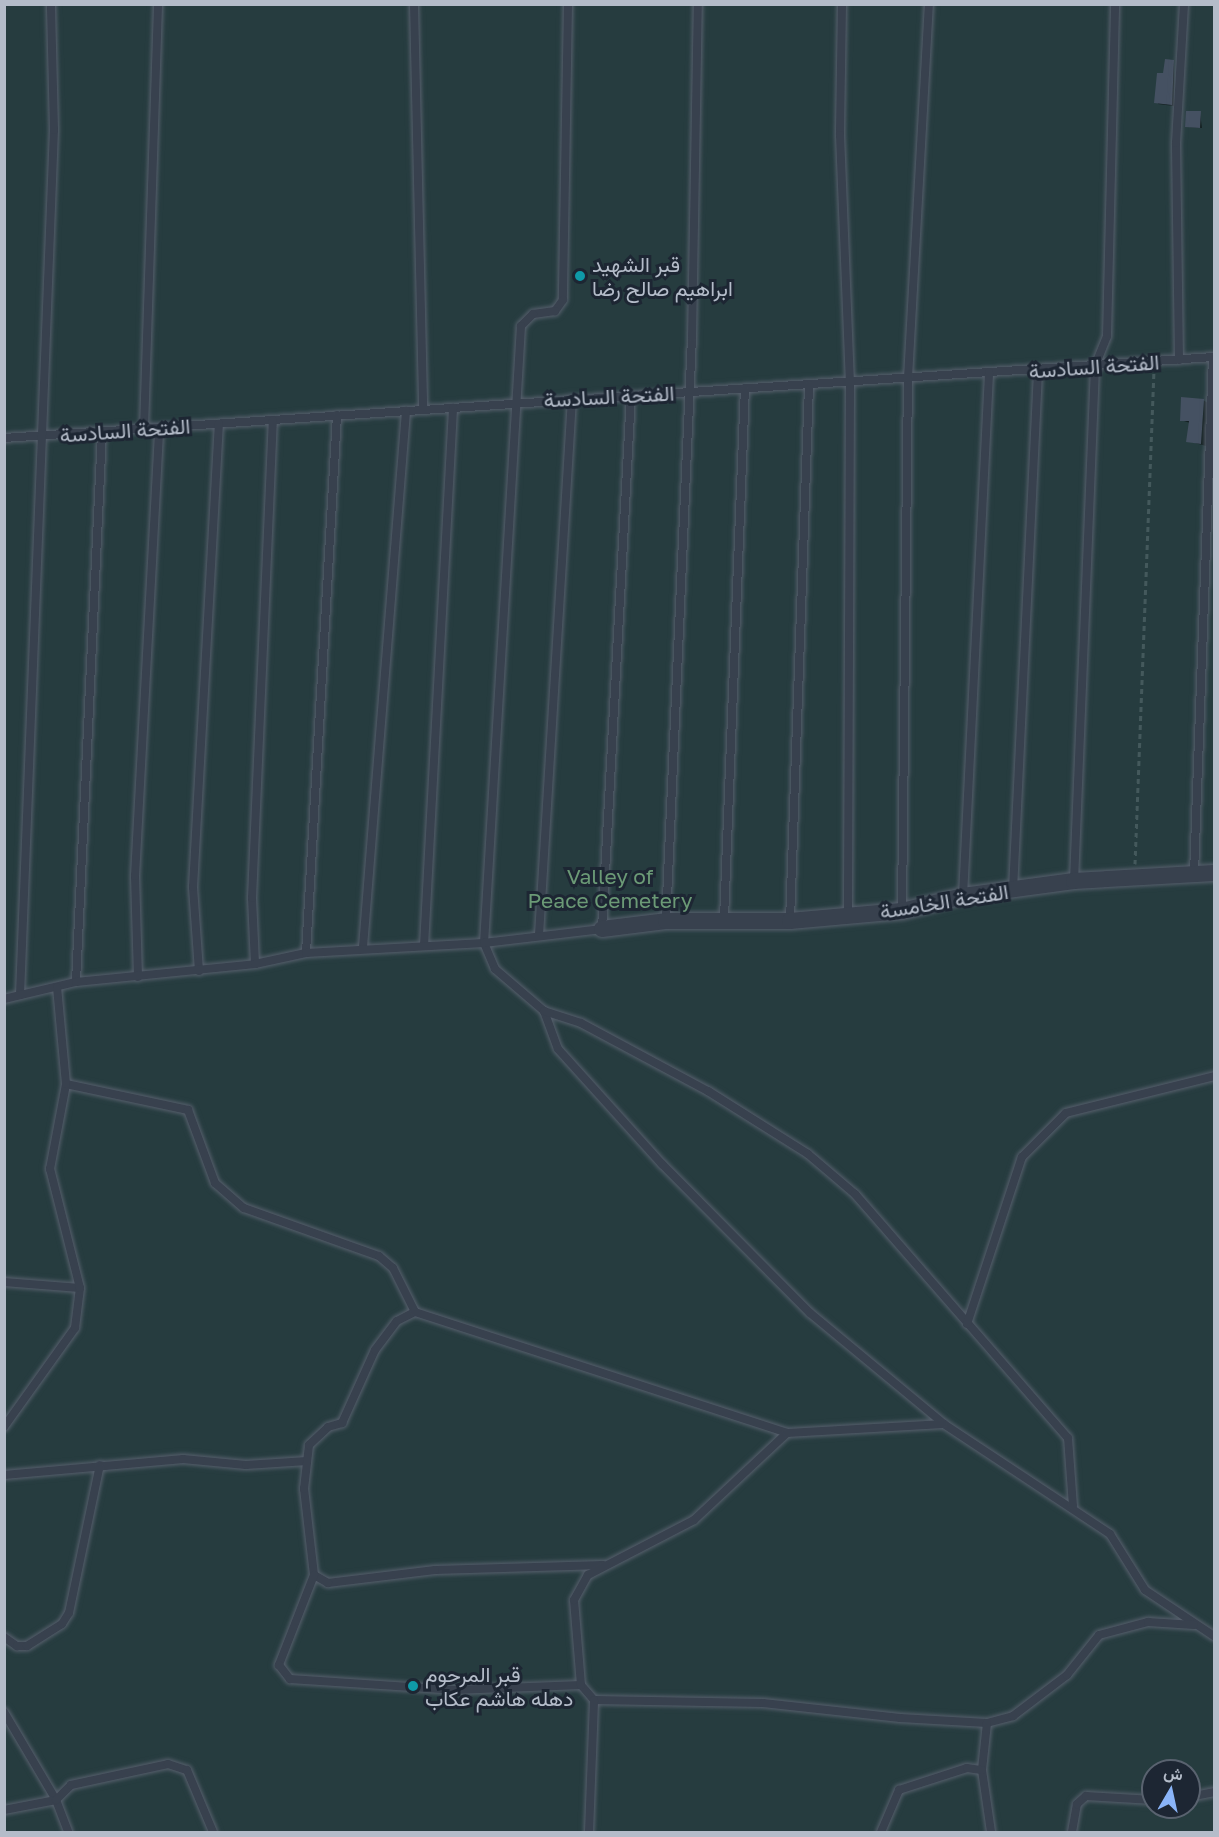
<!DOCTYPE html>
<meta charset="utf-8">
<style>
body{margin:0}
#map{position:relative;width:1219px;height:1837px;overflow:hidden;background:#242f3e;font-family:"Golos Text",Vazirmatn,sans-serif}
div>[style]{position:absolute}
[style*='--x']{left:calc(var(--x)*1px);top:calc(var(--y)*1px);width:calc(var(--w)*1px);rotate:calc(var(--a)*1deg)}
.green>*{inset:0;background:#263c3f}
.shadow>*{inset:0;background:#0007}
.building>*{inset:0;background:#455162}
.path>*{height:3px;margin-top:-1.5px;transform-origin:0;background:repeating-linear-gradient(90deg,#44595c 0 4.5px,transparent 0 9px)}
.roads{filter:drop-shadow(0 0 2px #565f6c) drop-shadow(0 0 2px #565f6c)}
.lane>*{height:8px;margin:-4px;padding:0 4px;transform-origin:4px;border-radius:4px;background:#38414e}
.street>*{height:16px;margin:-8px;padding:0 8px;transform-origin:8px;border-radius:8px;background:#38414e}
.dots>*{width:16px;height:16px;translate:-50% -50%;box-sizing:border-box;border:3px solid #1d2633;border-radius:50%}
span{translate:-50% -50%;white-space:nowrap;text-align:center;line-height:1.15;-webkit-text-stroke:6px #1d2633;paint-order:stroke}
.poi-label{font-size:21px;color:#b4bcc9}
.left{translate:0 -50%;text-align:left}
.street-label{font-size:21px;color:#b4bcc9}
.park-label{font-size:21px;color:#6b9a76}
.frame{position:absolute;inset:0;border:6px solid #b4bcc9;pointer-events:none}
.north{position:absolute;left:1141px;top:1759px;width:60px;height:60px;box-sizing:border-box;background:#1d2633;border:2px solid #59626f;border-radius:50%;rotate:9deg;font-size:16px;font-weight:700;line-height:24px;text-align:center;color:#b4bcc9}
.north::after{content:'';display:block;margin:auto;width:21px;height:27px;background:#8ab4f8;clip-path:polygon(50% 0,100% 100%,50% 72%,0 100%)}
</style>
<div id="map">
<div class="green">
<i style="clip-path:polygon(evenodd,5px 5px,1214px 5px,1214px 1832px,5px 1832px,5px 5px,1153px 1771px,1189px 1771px,1189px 1807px,1153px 1807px,1153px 1771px)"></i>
</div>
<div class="shadow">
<i style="clip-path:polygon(1174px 62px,1174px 106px,1158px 104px,1165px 75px)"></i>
<i style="clip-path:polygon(1200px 113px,1202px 128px,1189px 127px)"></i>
<i style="clip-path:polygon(1203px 400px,1208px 403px,1206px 446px,1188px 441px,1190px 423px,1181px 420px)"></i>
<i style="clip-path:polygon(1214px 693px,1214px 725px,1213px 724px)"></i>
</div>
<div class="building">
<i style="clip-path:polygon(1165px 59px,1174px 60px,1172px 105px,1154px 103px,1157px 73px,1163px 73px)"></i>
<i style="clip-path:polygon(1186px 111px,1201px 111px,1200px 128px,1185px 127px)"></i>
<i style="clip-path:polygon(1181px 397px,1204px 399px,1201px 444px,1186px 442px,1189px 421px,1180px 421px)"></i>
</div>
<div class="path">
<i style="--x:1135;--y:864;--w:494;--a:-87.8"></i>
</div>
<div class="roads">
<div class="lane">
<i style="--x:414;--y:4;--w:406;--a:88.7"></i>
<i style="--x:568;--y:4;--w:296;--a:91"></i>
<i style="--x:563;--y:300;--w:14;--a:126"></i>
<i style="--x:555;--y:311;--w:22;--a:172"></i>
<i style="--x:533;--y:314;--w:17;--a:135"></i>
<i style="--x:521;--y:326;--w:618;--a:93.43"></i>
<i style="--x:484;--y:943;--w:28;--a:67"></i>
<i style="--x:495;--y:969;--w:65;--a:40.6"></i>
<i style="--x:544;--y:1011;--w:40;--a:69.8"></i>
<i style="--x:558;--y:1049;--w:155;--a:47.9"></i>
<i style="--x:662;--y:1164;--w:210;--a:45.2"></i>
<i style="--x:810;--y:1313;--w:174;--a:39.6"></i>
<i style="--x:944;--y:1424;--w:199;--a:33.5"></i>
<i style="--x:1110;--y:1534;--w:66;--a:58"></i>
<i style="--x:1145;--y:1590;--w:83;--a:33.7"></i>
<i style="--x:842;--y:4;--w:131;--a:90.9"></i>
<i style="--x:840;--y:135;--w:247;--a:87.7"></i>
<i style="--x:850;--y:382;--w:531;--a:90.22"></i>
<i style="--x:1179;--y:360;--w:217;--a:-90.8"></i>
<i style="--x:1176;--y:143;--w:139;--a:-86.7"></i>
<i style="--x:144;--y:428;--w:424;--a:-88.1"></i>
<i style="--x:4;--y:438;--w:1213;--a:-3.83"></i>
<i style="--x:1194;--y:874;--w:517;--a:-87.9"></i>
<i style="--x:1074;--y:881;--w:515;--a:-87.66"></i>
<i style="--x:1095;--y:366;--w:32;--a:-68"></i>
<i style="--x:1107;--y:336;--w:332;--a:-88.6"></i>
<i style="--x:1013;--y:890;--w:520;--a:-87.24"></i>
<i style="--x:963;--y:896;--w:524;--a:-87.15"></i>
<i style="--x:902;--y:911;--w:533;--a:-89.36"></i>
<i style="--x:908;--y:378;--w:375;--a:-86.8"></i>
<i style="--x:724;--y:919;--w:531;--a:-87.74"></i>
<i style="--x:666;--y:921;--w:584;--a:-87.45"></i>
<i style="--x:692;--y:338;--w:334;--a:-89"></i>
<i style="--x:790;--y:921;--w:536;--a:-87.97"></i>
<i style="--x:539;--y:935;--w:537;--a:-86.48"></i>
<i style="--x:424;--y:946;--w:539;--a:-86.91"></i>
<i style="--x:363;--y:947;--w:538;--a:-85.41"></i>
<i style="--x:306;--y:953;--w:539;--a:-86.7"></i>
<i style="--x:255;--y:964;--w:66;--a:-92.6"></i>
<i style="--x:252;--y:898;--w:478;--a:-87.5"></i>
<i style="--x:199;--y:971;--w:84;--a:-94.1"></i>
<i style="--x:193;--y:887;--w:464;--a:-86.8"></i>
<i style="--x:138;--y:977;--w:101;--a:-91.7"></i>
<i style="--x:135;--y:876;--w:449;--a:-86.9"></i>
<i style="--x:76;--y:982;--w:551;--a:-87.29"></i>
<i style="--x:20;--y:995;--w:866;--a:-87.75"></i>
<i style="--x:54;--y:130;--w:126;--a:-91.4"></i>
<i style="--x:4;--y:999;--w:74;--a:-13.3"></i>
<i style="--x:76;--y:982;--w:180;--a:-5.7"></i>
<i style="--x:255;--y:964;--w:52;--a:-12.2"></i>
<i style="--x:306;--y:953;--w:178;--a:-3.2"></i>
<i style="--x:484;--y:943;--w:119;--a:-6.8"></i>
<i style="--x:602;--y:929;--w:535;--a:-86.89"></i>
<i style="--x:544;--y:1011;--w:39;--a:18"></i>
<i style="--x:581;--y:1023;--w:144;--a:28.2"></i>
<i style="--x:708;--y:1091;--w:118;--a:32.2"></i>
<i style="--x:808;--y:1154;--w:62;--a:40.4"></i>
<i style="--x:855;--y:1194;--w:324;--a:48.9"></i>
<i style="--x:1068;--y:1438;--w:68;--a:85.8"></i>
<i style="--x:66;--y:1084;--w:125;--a:12"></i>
<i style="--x:188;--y:1110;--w:78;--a:69.7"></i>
<i style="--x:215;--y:1183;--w:38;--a:41"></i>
<i style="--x:244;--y:1208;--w:143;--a:19.6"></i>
<i style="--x:379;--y:1256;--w:18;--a:41"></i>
<i style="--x:393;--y:1268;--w:49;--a:63.4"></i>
<i style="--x:4;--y:1282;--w:76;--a:4.5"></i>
<i style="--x:967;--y:1324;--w:176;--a:-71.8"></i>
<i style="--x:1022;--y:1157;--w:62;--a:-45"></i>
<i style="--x:1066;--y:1113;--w:153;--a:-14"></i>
<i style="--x:4;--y:1427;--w:122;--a:-54.4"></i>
<i style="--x:75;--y:1328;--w:40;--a:-82.9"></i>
<i style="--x:80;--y:1288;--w:123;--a:-104.1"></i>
<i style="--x:50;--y:1169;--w:86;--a:-79.3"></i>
<i style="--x:66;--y:1084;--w:97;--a:-95.3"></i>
<i style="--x:4;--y:1475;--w:180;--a:-5.1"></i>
<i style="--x:183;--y:1459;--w:63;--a:5.4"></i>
<i style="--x:246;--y:1465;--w:61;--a:-3.8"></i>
<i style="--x:603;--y:1565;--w:168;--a:178.3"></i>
<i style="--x:435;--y:1570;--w:108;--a:173.1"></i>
<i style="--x:328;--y:1583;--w:16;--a:-150"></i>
<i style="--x:314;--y:1575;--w:87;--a:-96.6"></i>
<i style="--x:304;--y:1489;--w:44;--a:-83.5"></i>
<i style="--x:309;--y:1445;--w:26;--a:-43"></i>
<i style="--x:328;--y:1427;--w:15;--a:-16"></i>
<i style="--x:342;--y:1423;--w:80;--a:-65.7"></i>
<i style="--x:375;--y:1350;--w:36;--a:-53"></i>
<i style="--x:397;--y:1321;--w:20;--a:-27"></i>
<i style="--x:415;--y:1312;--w:391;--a:18"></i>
<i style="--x:314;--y:1575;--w:97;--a:111.3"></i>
<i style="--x:279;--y:1665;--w:18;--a:52"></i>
<i style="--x:290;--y:1679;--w:164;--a:3.8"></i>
<i style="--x:454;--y:1690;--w:127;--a:-2.3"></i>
<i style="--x:581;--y:1685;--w:20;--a:49"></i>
<i style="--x:594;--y:1700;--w:169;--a:1"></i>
<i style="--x:763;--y:1703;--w:138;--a:6.2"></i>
<i style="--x:900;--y:1718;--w:87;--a:3.3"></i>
<i style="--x:987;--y:1723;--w:27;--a:-15"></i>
<i style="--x:1013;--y:1716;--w:68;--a:-37.2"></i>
<i style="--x:1067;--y:1675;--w:51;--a:-51.3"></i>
<i style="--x:1099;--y:1635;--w:51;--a:-14.9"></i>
<i style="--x:1148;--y:1622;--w:46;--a:3.7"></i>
<i style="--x:4;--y:1637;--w:16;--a:35"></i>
<i style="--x:17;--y:1646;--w:10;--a:0"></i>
<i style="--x:27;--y:1646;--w:41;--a:-32.2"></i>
<i style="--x:62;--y:1624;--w:13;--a:-58"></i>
<i style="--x:69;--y:1613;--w:151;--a:-78.2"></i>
<i style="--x:581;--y:1685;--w:85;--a:-94.7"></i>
<i style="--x:574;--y:1600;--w:29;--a:-61"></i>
<i style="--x:588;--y:1575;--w:119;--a:-27.4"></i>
<i style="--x:694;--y:1520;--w:127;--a:-43.1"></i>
<i style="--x:787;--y:1433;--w:157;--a:-3.3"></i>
<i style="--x:4;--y:1712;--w:102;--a:59.4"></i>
<i style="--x:56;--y:1800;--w:34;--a:69"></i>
<i style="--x:987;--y:1723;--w:47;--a:96.1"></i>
<i style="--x:982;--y:1770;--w:63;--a:81.7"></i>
<i style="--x:1189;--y:1797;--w:25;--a:-11"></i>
<i style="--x:4;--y:1810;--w:53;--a:-10.9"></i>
<i style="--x:56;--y:1800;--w:21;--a:-45"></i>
<i style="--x:71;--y:1785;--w:99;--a:-12.2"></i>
<i style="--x:168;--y:1764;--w:20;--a:18"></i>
<i style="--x:187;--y:1770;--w:67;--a:67.2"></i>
<i style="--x:589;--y:1832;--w:132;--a:-87.8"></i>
<i style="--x:881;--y:1832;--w:46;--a:-66.8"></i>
<i style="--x:899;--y:1790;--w:71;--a:-17.9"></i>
<i style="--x:967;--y:1768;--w:15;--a:8"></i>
<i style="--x:1072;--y:1832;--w:28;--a:-80"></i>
<i style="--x:1077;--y:1804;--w:12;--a:-42"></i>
<i style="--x:1086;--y:1796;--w:67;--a:3.4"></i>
</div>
<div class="street">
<i style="--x:602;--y:929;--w:64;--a:-7.1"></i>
<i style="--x:666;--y:921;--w:124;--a:0"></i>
<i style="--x:790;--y:921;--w:112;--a:-5.1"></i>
<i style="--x:902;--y:911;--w:63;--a:-13.8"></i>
<i style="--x:963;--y:896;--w:112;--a:-7.7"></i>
<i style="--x:1074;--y:881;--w:140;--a:-3.3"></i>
</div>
</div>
<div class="dots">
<i style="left:580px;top:276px;background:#0f9aa8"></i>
<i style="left:413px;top:1686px;background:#0f9aa8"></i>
</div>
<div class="poi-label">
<span class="left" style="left:592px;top:276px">قبر الشهيد<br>ابراهيم صالح رضا</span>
<span class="left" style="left:425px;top:1686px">قبر المرحوم<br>دهله هاشم عكاب</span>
</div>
<div class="street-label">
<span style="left:1094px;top:366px;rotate:-4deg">الفتحة السادسة</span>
<span style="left:609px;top:396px;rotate:-3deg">الفتحة السادسة</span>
<span style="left:125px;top:430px;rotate:-4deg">الفتحة السادسة</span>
<span style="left:944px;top:901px;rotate:-9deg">الفتحة الخامسة</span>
</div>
<div class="park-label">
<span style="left:610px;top:888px">Valley of<br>Peace Cemetery</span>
</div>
<div class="frame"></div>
<div class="north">ش</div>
</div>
